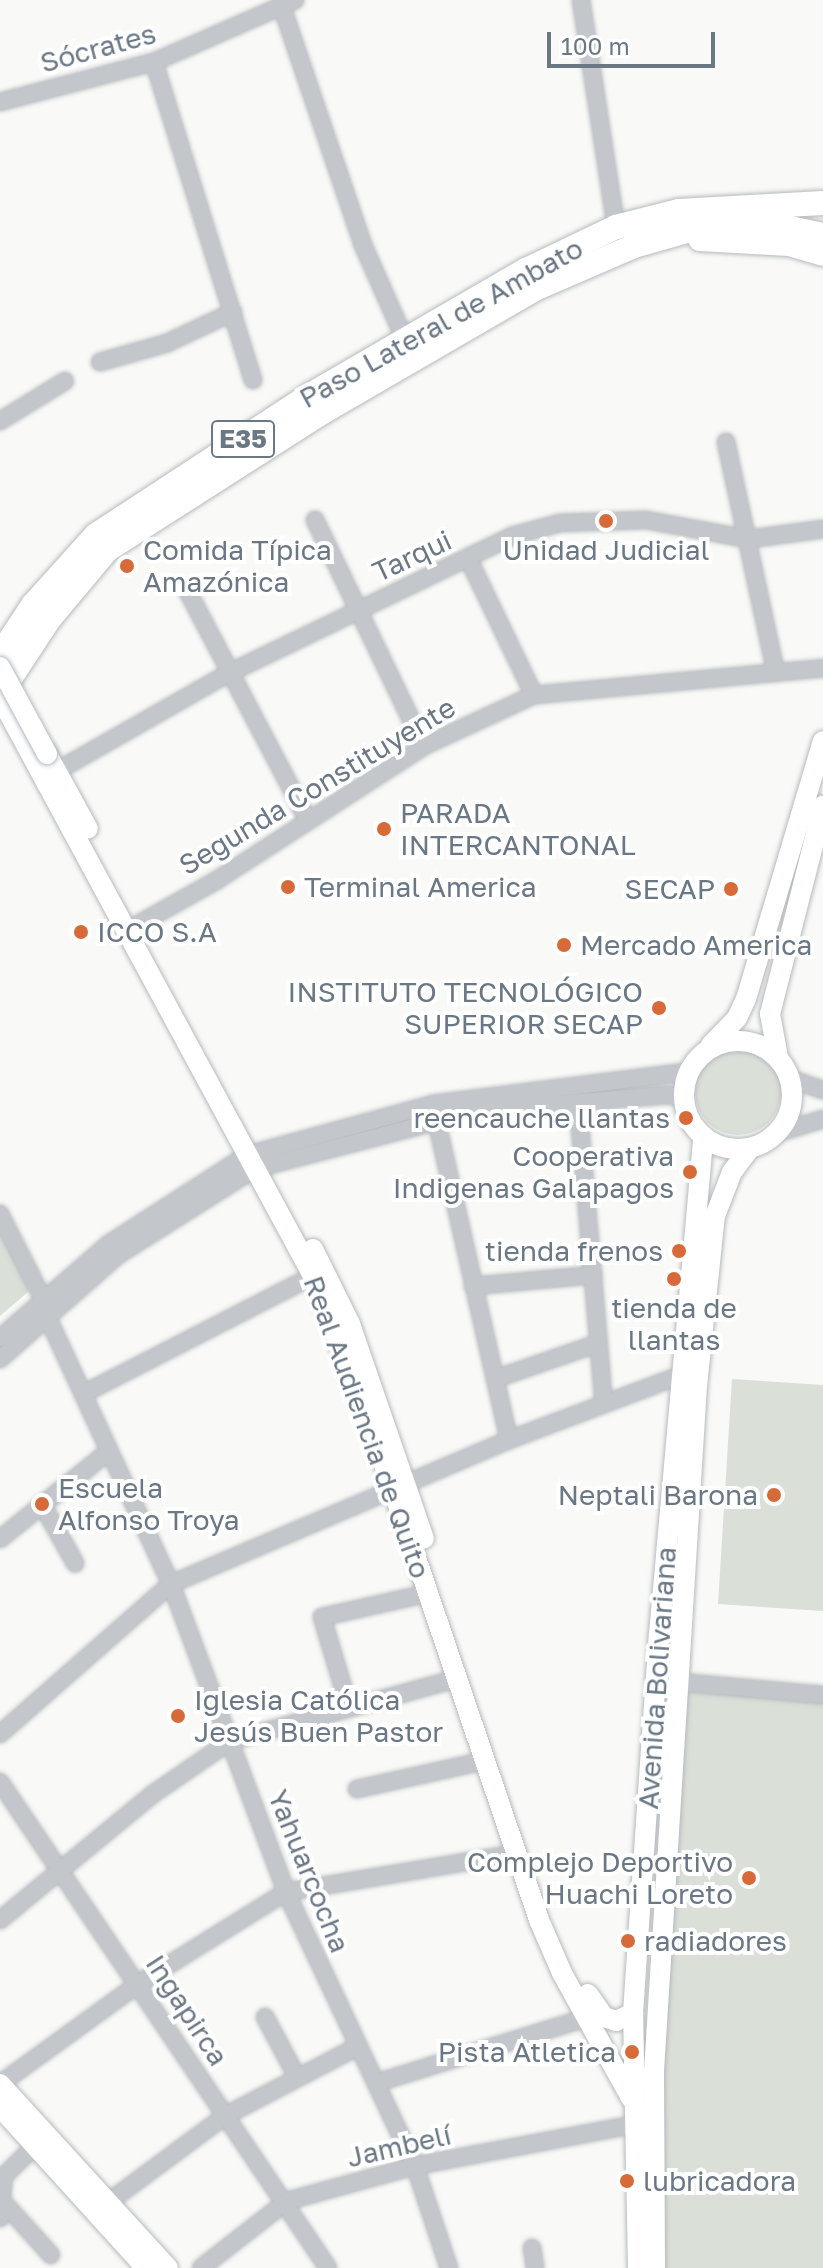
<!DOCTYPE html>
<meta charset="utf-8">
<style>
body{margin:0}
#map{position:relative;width:823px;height:2268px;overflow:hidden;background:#f9f9f7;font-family:"Golos Text",sans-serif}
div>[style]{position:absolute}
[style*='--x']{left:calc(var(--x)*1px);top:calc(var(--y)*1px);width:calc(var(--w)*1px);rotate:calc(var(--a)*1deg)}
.green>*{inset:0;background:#dadfd8}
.round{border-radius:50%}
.roads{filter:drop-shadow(0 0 2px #b6babe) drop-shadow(0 0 2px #b6babe)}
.minor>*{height:16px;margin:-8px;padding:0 8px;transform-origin:8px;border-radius:8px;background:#c3c6ca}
.major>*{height:20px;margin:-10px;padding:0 10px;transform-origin:10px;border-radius:10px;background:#fff}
.major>.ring{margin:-10px;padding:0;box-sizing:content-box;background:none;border:20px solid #fff;border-radius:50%}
.highway>*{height:24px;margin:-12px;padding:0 12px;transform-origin:12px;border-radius:12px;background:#fff}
.bridges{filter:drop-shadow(0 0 2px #b6babe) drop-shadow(0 0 2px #b6babe)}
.major-bridge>*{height:20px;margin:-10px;padding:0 10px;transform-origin:10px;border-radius:10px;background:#fff}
.dots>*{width:22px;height:22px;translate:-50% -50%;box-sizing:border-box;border:4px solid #fff;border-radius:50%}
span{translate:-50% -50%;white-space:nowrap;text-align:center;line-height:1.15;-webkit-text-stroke:8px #fff;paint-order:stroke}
.shield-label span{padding:2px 6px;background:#fff;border:2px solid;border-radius:6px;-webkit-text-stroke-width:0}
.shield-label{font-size:26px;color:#6a7785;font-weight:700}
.street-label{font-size:28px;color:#6a7785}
.poi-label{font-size:28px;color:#6a7785}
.left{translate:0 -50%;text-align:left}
.right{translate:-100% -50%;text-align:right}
.scale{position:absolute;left:547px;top:32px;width:168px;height:36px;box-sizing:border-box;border:4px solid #6a7785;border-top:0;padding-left:10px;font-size:24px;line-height:28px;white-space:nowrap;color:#6a7785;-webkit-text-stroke:6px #fff;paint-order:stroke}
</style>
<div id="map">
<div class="green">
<i class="round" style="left:695px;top:1049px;width:86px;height:86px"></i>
<i style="clip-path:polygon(0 1225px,29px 1291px,0 1316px)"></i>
<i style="clip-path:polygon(732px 1379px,823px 1385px,823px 1611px,718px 1604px)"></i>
<i style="clip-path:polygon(687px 1680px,823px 1694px,823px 2268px,665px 2268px,664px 2061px)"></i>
</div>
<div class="roads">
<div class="minor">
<i style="--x:581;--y:0;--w:230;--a:81.2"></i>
<i style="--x:282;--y:7;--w:251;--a:71.2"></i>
<i style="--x:363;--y:245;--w:104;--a:66.1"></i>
<i style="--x:154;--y:62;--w:333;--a:72.7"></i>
<i style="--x:0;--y:102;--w:159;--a:-14.6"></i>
<i style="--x:154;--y:62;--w:154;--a:-23.7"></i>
<i style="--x:100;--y:362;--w:70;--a:-15.8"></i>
<i style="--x:167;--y:343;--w:73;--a:-25.2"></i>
<i style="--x:0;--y:421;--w:76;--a:-31.6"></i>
<i style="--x:726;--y:442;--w:236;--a:77.8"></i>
<i style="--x:315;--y:520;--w:251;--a:64.3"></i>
<i style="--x:468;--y:558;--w:152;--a:64.3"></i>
<i style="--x:187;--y:590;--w:260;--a:62.3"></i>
<i style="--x:57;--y:771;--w:196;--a:-29.7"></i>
<i style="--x:227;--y:674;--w:317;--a:-25.8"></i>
<i style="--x:512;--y:536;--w:50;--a:-15.2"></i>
<i style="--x:560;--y:523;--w:86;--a:-2"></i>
<i style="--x:646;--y:520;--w:105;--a:10.5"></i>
<i style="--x:749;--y:539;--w:75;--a:-7.7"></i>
<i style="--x:128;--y:930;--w:102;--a:-29.3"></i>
<i style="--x:217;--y:880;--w:247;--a:-32.9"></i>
<i style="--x:424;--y:746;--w:121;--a:-24.9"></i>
<i style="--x:534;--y:695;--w:290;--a:-5.3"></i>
<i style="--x:791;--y:1079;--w:34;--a:19"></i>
<i style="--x:578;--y:1103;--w:302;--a:85.1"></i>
<i style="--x:435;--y:1114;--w:334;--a:77.2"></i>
<i style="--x:777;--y:1133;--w:48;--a:-16.9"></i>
<i style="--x:0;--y:1214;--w:97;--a:63.2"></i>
<i style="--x:473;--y:1286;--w:121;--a:-5.2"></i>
<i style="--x:47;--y:1316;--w:295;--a:65.2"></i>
<i style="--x:171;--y:1584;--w:329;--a:69.5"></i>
<i style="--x:286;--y:1892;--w:303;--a:64.8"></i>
<i style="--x:415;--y:2166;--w:108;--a:71.6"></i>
<i style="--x:0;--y:1338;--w:144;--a:-40.8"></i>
<i style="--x:109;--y:1244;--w:164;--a:-32.8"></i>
<i style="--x:247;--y:1155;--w:193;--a:-15.3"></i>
<i style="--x:433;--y:1104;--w:257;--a:-7.2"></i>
<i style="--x:0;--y:1359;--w:157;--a:-41.4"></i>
<i style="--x:118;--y:1255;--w:161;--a:-32.3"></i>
<i style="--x:254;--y:1169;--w:190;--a:-14.6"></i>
<i style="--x:438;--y:1121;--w:83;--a:-9.7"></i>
<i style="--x:520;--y:1107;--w:147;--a:-4.7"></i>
<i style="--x:667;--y:1095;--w:17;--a:10"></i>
<i style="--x:495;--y:1379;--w:107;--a:-19.1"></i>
<i style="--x:83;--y:1394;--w:259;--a:-27.2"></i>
<i style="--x:42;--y:1504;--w:68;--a:60.8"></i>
<i style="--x:0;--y:1539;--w:140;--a:-38.9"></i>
<i style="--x:678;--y:1682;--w:146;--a:5.1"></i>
<i style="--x:349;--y:1707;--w:94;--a:-106.7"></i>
<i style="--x:322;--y:1617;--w:110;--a:-12.6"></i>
<i style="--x:0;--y:1734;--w:227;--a:-41.3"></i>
<i style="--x:171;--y:1584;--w:367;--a:-23.1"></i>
<i style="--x:509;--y:1440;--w:184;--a:-20.7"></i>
<i style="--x:0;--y:1782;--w:586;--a:55.98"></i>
<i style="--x:357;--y:1789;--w:129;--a:-12.5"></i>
<i style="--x:0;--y:1920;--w:198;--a:-39.5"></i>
<i style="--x:153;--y:1794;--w:93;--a:-34.5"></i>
<i style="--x:230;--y:1741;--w:237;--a:-15.4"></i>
<i style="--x:265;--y:2017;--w:68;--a:61.9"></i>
<i style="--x:376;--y:2083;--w:229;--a:-17.2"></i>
<i style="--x:0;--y:2084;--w:170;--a:-35.9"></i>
<i style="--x:138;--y:1984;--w:174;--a:-31.9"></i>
<i style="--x:286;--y:1892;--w:231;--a:-9.5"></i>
<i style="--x:110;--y:2201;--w:143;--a:-36.5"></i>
<i style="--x:225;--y:2116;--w:147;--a:-27.6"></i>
<i style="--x:4;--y:2203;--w:70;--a:47.9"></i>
<i style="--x:0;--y:2218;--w:42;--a:-84.6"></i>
<i style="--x:4;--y:2176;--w:54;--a:-44.3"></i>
<i style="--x:532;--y:2248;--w:20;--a:81"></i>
<i style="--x:201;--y:2268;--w:109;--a:-37.9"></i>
<i style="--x:287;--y:2201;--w:133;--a:-15.3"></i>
<i style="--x:415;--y:2166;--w:220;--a:-10.7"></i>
</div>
<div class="major">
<i style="--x:0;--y:697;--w:658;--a:61.6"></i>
<i style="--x:313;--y:1276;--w:176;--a:69"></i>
<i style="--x:376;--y:1440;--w:507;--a:71.24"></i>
<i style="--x:539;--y:1920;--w:58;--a:66.5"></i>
<i style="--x:562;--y:1973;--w:143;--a:61.1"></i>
<i style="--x:47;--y:754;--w:85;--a:61.3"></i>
<i class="ring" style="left:684px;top:1041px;width:88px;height:88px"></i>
<i style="--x:711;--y:1045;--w:37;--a:-46"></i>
<i style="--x:737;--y:1018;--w:21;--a:-65"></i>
<i style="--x:746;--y:999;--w:269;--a:-73.4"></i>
<i style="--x:778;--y:1057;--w:44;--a:-100.5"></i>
<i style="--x:770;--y:1014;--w:215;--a:-75.7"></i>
<i style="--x:313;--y:1249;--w:84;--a:63.7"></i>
<i style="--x:350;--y:1324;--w:227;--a:71"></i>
<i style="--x:588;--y:1994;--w:28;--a:55"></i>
<i style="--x:604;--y:2017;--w:13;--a:18"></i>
<i style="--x:616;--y:2021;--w:19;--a:-25"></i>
<i style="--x:0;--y:2084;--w:249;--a:47.6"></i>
<i style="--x:0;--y:2107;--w:217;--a:47.8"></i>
<i style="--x:638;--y:2268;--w:255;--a:-91.1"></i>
<i style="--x:633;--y:2013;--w:380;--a:-86.1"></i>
<i style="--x:659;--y:1634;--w:499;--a:-84.9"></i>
<i style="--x:655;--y:2268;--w:197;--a:-90.3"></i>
<i style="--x:654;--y:2071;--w:686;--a:-86.41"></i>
<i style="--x:697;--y:1386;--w:171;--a:-84"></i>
<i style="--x:715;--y:1216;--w:47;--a:-68.9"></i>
<i style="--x:732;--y:1172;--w:30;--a:-53"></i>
</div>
<div class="highway">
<i style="--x:700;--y:239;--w:89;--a:3.2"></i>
<i style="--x:789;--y:244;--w:35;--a:16"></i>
<i style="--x:0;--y:655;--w:60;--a:-56.6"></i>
<i style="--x:33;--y:605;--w:94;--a:-48"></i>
<i style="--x:96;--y:535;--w:256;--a:-33.2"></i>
<i style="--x:310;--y:395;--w:250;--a:-30.1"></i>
<i style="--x:526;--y:270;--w:100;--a:-25.5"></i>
<i style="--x:616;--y:227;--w:65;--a:-14.3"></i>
<i style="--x:679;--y:211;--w:144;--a:-3.2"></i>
<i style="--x:0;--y:694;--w:91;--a:-56.7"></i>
<i style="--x:50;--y:618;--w:89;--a:-50"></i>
<i style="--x:107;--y:550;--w:254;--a:-32.6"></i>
<i style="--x:321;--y:413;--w:250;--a:-30.1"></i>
<i style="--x:537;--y:288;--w:106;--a:-23.4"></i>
<i style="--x:634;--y:246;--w:81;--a:-15.8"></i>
<i style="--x:712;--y:224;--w:50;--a:-2.3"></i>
<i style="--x:762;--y:222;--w:62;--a:12"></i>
</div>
</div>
<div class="bridges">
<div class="major-bridge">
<i style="--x:0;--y:667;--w:99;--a:61.6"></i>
</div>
</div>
<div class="dots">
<i style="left:606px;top:521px;background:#d66b39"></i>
<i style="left:127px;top:566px;background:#d66b39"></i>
<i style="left:384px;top:829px;background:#d66b39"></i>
<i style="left:288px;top:887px;background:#d66b39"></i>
<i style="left:731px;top:889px;background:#d66b39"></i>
<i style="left:81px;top:932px;background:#d66b39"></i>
<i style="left:564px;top:945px;background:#d66b39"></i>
<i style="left:659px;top:1008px;background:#d66b39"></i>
<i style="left:686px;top:1118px;background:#d66b39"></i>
<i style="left:690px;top:1172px;background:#d66b39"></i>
<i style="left:679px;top:1251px;background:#d66b39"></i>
<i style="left:674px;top:1279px;background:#d66b39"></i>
<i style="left:774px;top:1495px;background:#d66b39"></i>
<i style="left:42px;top:1504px;background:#d66b39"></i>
<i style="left:178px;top:1716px;background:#d66b39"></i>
<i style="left:749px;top:1878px;background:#d66b39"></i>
<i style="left:628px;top:1941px;background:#d66b39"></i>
<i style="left:632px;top:2052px;background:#d66b39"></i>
<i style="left:627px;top:2181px;background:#d66b39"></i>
</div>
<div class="shield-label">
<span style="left:243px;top:439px">E35</span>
</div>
<div class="street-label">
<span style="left:98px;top:48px;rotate:-15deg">Sócrates</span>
<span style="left:441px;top:323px;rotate:-29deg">Paso Lateral de Ambato</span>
<span style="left:412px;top:556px;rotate:-25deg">Tarqui</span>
<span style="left:317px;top:786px;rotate:-31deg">Segunda Constituyente</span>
<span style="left:367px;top:1427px;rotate:70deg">Real Audiencia de Quito</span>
<span style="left:657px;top:1678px;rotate:-86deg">Avenida Bolivariana</span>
<span style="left:309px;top:1871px;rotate:68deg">Yahuarcocha</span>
<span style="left:187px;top:2010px;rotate:57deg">Ingapirca</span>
<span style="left:399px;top:2146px;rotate:-13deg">Jambelí</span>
</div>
<div class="poi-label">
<span class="left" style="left:143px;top:566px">Comida Típica<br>Amazónica</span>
<span style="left:606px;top:550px">Unidad Judicial</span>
<span class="left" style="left:400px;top:829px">PARADA<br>INTERCANTONAL</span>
<span class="left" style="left:304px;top:887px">Terminal America</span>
<span class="right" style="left:715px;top:889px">SECAP</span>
<span class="left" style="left:97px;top:932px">ICCO S.A</span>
<span class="left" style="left:580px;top:945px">Mercado America</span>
<span class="right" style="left:643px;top:1008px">INSTITUTO TECNOLÓGICO<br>SUPERIOR SECAP</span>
<span class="right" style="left:670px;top:1118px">reencauche llantas</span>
<span class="right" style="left:674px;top:1172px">Cooperativa<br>Indigenas Galapagos</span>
<span class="right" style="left:663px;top:1251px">tienda frenos</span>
<span style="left:674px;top:1324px">tienda de<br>llantas</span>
<span class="left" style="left:58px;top:1504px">Escuela<br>Alfonso Troya</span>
<span class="right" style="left:758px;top:1495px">Neptali Barona</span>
<span class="left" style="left:194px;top:1716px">Iglesia Católica<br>Jesús Buen Pastor</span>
<span class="right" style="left:733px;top:1878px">Complejo Deportivo<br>Huachi Loreto</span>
<span class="left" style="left:644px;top:1941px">radiadores</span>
<span class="right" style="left:616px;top:2052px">Pista Atletica</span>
<span class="left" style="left:643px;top:2181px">lubricadora</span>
</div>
<div class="scale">100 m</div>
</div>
